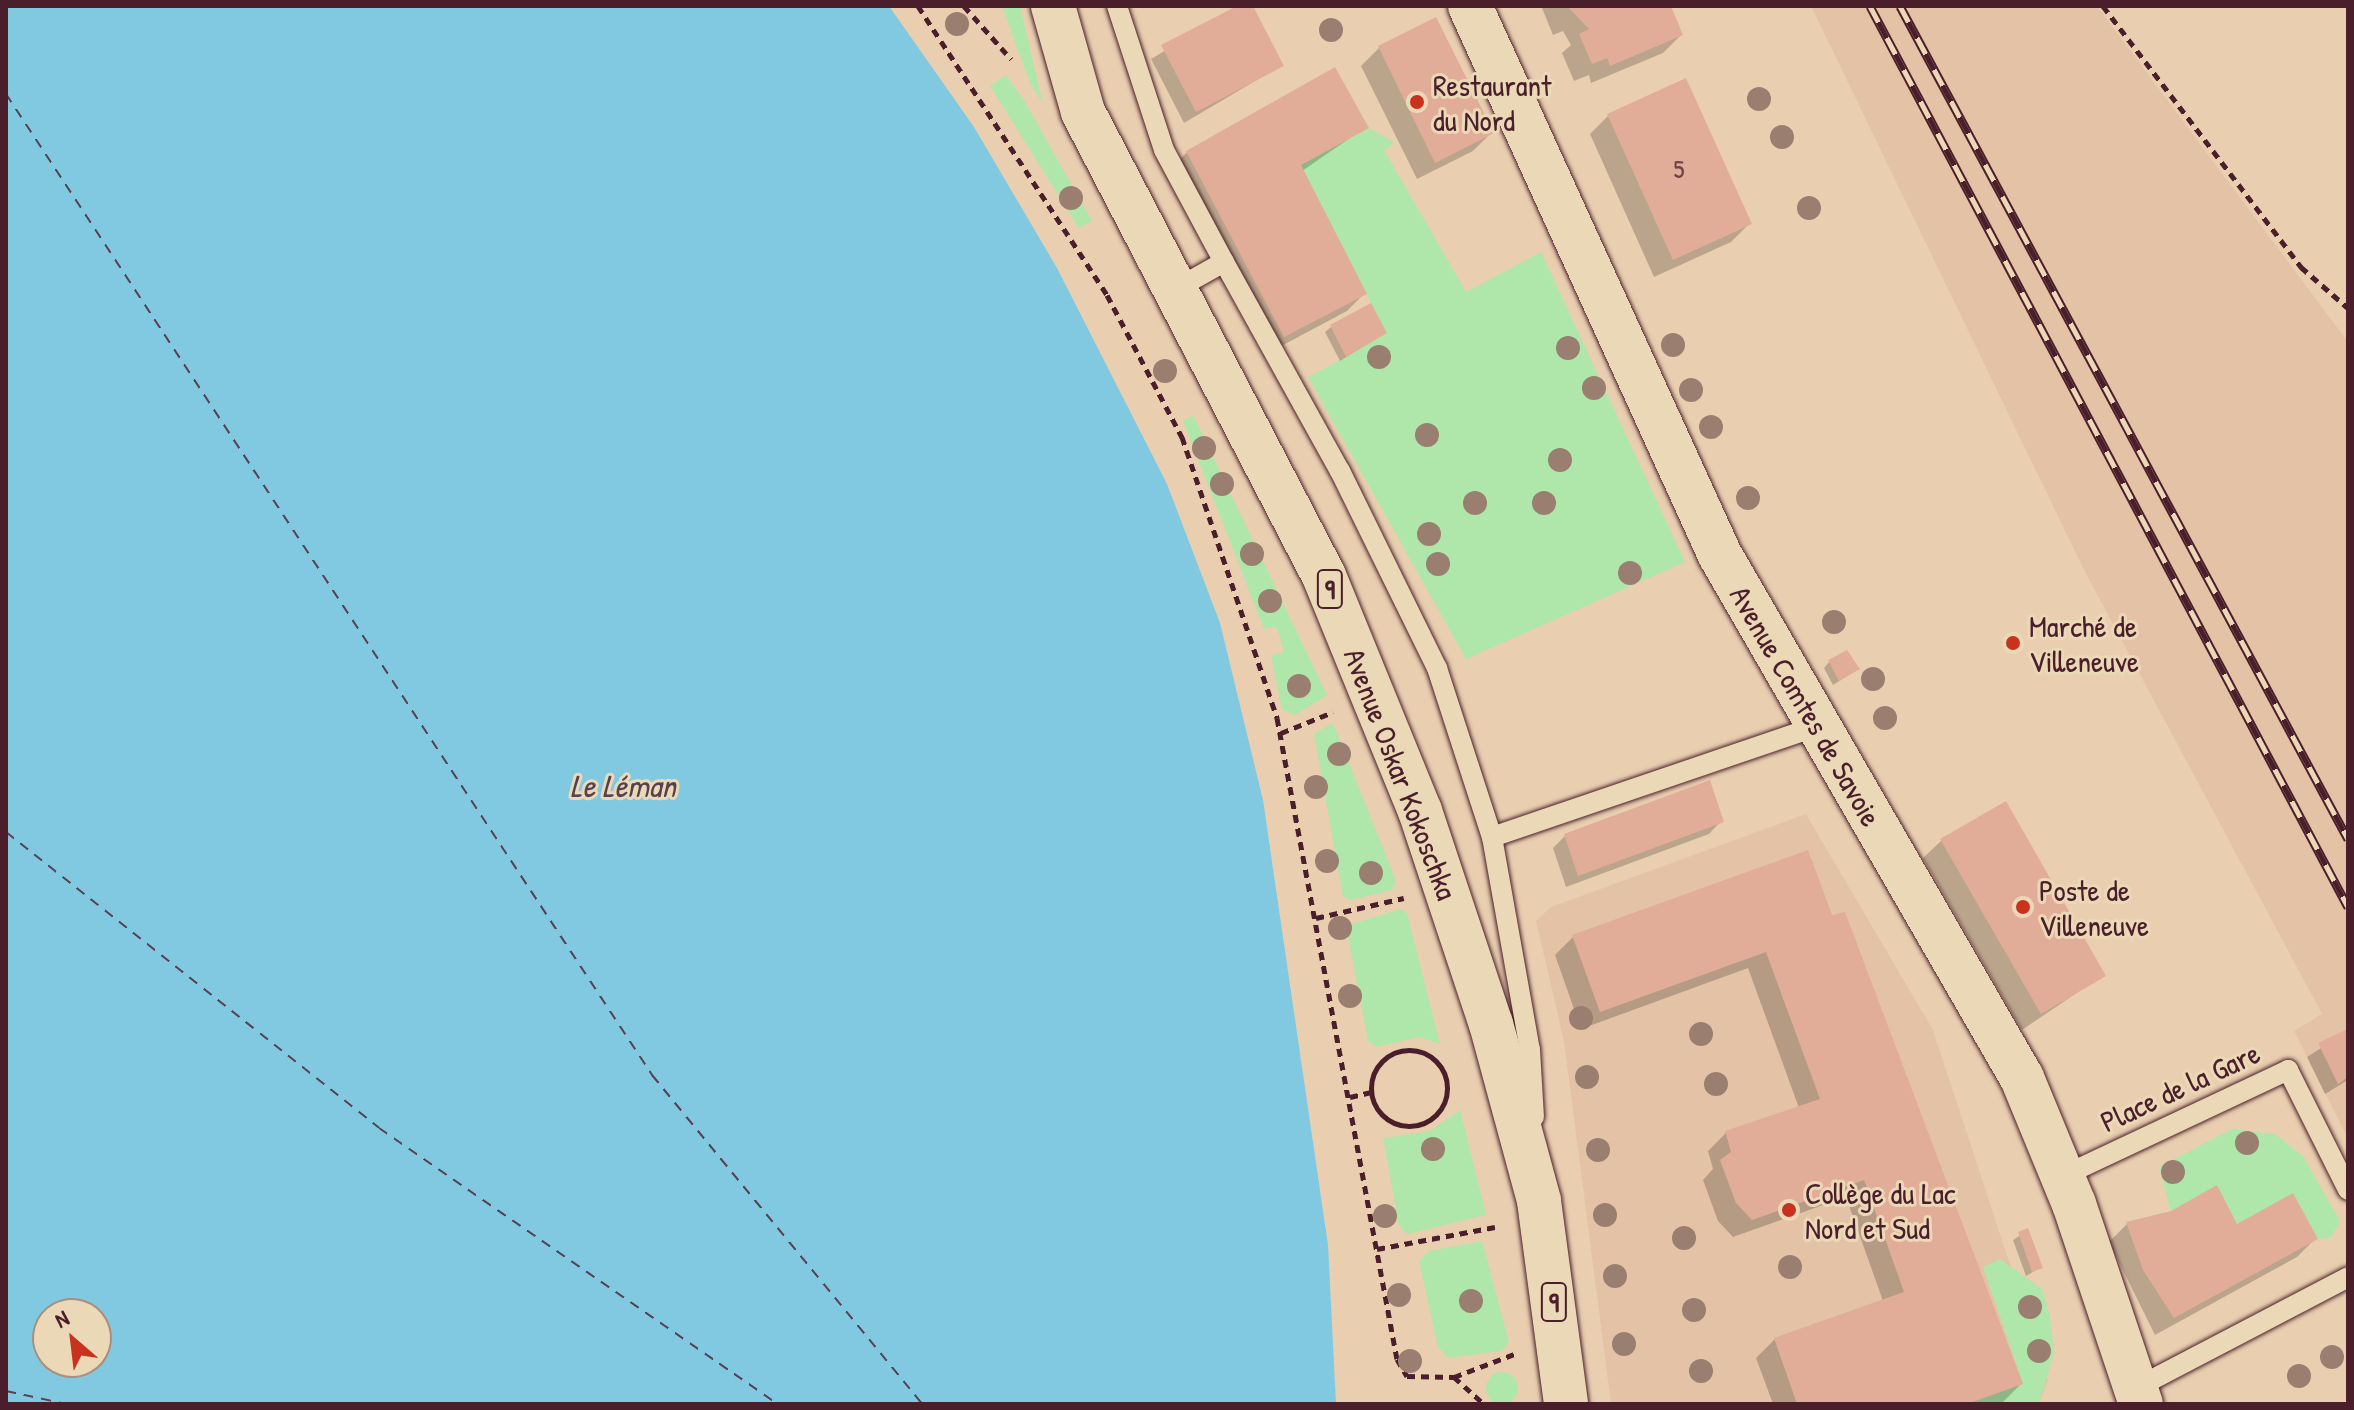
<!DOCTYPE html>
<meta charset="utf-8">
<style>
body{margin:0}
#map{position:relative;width:2354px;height:1410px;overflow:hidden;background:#e9cfb0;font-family:"Patrick Hand",sans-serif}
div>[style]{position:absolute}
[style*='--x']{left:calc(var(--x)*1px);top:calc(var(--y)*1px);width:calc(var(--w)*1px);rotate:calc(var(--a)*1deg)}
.built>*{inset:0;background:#e4c2a6}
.green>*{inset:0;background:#afe6a9}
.round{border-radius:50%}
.water>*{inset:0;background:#80c9e1}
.shadow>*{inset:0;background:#0003}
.ferry>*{height:2px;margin-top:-1px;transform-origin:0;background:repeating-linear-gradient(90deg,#55414f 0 10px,transparent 0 18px)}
.building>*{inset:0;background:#e2ad98}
.path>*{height:5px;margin-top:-2.5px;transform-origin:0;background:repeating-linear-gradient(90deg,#4a1f2b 0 8px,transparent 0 14px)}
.path>.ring{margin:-2.5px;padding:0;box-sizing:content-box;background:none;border:5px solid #4a1f2b;border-radius:50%}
.roads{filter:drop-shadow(0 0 2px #4a1f2b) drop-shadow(0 0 2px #4a1f2b)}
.service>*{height:20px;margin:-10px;padding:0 10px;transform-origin:10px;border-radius:10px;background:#ebd8b6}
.tertiary>*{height:44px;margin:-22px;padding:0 22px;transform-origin:22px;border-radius:22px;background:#ebd8b6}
.primary>*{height:44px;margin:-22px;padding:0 22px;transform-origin:22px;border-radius:22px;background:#ebd8b6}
.rail>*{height:9px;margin-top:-4.5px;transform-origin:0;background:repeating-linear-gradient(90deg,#ebd8b6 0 18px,#4a1f2b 0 36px);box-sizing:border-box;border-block:2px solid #4a1f2b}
.trees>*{width:24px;height:24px;margin:-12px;border-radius:50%;background:#9a7f71}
.dots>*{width:22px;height:22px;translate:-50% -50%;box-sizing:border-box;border:4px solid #ebd8b6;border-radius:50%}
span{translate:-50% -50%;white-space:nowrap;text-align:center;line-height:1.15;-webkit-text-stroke:6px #ebd8b6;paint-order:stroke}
.number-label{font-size:26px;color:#704246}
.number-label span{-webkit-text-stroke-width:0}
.shield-label span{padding:2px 6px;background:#ebd8b6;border:2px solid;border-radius:6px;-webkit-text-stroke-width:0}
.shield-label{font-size:28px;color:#4a1f2b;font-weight:700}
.poi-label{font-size:30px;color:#4a1f2b}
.left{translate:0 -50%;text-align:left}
.street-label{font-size:30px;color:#4a1f2b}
.water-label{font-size:32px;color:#55414f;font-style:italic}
.frame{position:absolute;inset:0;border:8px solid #4a1f2b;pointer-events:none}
.north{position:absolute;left:32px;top:1298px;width:80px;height:80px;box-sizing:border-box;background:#ebd8b6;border:2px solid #ab8e7e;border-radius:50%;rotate:332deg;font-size:22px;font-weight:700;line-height:32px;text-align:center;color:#4a1f2b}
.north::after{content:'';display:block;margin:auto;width:28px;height:36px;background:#c8321e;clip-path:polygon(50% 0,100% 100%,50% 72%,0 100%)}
</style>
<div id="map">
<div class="built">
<i style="clip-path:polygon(1811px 6px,2097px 6px,2348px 342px,2348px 1139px,2294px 1031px,2322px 1014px,2085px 572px)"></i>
<i style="clip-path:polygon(1806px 814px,1933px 1030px,2048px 1380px,2039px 1404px,1611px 1404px,1564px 1041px,1536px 921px,1551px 907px)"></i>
</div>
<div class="green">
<i style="clip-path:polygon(1002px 6px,1020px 6px,1043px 104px,1030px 83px)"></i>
<i style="clip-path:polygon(1006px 75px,1025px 102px,1092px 221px,1079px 228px,990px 86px)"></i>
<i style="clip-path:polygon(1369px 128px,1395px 143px,1384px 150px,1466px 292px,1541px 252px,1685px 562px,1466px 659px,1308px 377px,1346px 357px,1371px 303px,1301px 165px)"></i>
<i style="clip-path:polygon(1193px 415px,1327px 695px,1295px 715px,1282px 709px,1271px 656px,1284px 652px,1277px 627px,1264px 629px,1183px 421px)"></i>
<i style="clip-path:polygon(1333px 723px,1396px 881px,1392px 890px,1350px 900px,1343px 896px,1314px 734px)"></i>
<i style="clip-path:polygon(1400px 909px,1407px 913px,1440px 1044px,1419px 1037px,1377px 1047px,1368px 1041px,1346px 926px)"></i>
<i style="clip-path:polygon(1460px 1110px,1486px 1215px,1407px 1234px,1399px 1226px,1383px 1138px,1430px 1131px)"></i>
<i style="clip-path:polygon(2232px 1129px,2275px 1134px,2303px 1156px,2340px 1221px,2331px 1238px,2318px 1239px,2293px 1194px,2237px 1224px,2216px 1186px,2171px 1211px,2159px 1167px)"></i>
<i style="clip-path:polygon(1482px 1241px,1509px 1342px,1501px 1351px,1448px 1358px,1438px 1347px,1419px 1261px,1429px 1251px)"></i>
<i style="clip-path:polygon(2000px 1259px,2042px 1289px,2050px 1317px,2054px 1353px,2039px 1404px,1967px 1404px,2023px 1384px,1983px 1267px)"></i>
<i class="round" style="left:1486px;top:1372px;width:32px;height:32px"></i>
</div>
<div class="water">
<i style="clip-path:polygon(evenodd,6px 6px,889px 6px,974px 127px,1057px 268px,1167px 484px,1220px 623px,1263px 800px,1328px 1245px,1336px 1404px,6px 1404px,6px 6px,48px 1314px,96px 1314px,96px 1362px,48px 1362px,48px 1314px)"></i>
</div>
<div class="shadow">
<i style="clip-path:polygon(1241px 6px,1251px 6px,1282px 65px,1184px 123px,1151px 59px)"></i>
<i style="clip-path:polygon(1668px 6px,1681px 35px,1663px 53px,1591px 83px,1589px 75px,1574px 81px,1562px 53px,1571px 45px,1563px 31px,1553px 35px,1542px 8px)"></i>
<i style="clip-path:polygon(1379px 48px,1491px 133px,1473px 151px,1417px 179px,1361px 66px)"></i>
<i style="clip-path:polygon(1608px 116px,1749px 224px,1731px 242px,1654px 277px,1590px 134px)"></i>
<i style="clip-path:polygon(1366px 127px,1302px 171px,1365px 293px,1347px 311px,1266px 354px,1169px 171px,1187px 152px)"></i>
<i style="clip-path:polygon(1331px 327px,1384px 333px,1340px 361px,1325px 332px)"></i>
<i style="clip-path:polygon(1829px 662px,1858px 669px,1833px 685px,1824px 668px)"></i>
<i style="clip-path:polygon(1721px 821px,1709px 834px,1566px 887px,1553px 848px,1565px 836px)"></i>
<i style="clip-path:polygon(1942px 840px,2103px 975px,2022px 1030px,1923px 858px)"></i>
<i style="clip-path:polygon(1830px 917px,2021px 1384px,2003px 1402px,1773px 1404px,1756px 1358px,1775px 1339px,1883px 1301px,1846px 1197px,1733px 1237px,1718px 1221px,1703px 1180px,1713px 1169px,1708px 1151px,1726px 1133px,1799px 1108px,1748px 968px,1581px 1029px,1555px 955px,1573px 937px)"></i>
<i style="clip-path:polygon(2348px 1031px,2348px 1080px,2325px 1094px,2307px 1057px)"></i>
<i style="clip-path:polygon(2171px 1213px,2236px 1227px,2315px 1239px,2297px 1257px,2155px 1335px,2109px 1242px,2127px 1224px)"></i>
<i style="clip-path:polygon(2027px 1231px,2041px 1267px,2026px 1276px,2013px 1240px)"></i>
</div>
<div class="ferry">
<i style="--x:6;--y:94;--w:1175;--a:56.63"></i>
<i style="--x:652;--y:1075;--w:426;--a:50.6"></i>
<i style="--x:6;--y:832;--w:476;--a:38.4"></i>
<i style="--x:379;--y:1128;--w:484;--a:34.7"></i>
<i style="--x:6;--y:1391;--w:61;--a:12.2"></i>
</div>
<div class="building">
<i style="clip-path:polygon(1237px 6px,1253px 6px,1284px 66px,1196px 112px,1161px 45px)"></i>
<i style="clip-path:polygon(1567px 6px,1671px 6px,1683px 35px,1610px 66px,1607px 58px,1592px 64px,1579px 34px,1589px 29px)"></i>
<i style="clip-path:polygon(1436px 17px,1494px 133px,1435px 163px,1378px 46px)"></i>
<i style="clip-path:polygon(1335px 67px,1369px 128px,1301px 165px,1367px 294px,1284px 337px,1186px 151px)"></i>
<i style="clip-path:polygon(1686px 78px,1752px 224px,1673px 260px,1607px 114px)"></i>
<i style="clip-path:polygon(1371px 303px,1387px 333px,1346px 357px,1330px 325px)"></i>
<i style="clip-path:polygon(1847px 650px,1860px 669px,1839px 681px,1828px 660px)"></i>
<i style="clip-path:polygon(1710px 780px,1724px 822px,1578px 876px,1564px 834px)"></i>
<i style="clip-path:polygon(2006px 801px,2106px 976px,2041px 1014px,1940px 839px)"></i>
<i style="clip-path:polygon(1808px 850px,1832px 915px,1845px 912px,2023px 1384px,1967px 1404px,1797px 1404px,1774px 1338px,1904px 1292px,1864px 1180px,1752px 1220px,1736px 1203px,1720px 1160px,1731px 1152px,1725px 1131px,1820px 1099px,1766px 952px,1600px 1012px,1572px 935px)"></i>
<i style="clip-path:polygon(2348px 1029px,2348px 1077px,2338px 1084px,2318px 1043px)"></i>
<i style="clip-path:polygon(2217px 1185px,2237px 1224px,2293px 1193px,2318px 1239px,2174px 1318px,2143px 1270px,2126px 1222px,2171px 1211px)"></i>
<i style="clip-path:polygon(2028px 1228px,2043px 1268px,2032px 1272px,2018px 1232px)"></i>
</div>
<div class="path">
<i style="--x:918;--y:6;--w:345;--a:56.8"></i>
<i style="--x:1107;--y:295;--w:161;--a:62.2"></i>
<i style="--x:1182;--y:437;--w:297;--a:71.3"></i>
<i style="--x:1277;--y:718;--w:652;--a:79.4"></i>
<i style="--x:1397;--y:1359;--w:20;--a:60"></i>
<i style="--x:1407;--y:1376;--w:47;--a:1.2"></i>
<i style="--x:1454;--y:1377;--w:40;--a:42"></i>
<i style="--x:964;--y:6;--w:71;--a:48.4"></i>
<i style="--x:2103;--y:6;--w:328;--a:52.8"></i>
<i style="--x:2301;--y:267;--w:62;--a:41.1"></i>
<i style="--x:1281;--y:733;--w:56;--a:-22"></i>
<i style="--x:1316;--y:918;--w:90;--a:-12.8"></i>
<i class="ring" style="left:1371px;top:1050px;width:71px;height:71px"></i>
<i style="--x:1350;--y:1097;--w:22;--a:-13"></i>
<i style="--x:1377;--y:1249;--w:120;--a:-10.6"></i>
<i style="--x:1454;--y:1377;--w:67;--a:-20.9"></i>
</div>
<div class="roads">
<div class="service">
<i style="--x:1117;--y:6;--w:151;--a:71.9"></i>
<i style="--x:1164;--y:150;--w:127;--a:61.8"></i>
<i style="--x:1176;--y:289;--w:55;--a:-29.4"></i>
<i style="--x:1224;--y:262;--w:239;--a:61"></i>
<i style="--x:1340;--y:471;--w:220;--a:63.8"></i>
<i style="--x:1437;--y:668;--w:178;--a:72"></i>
<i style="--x:1492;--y:837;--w:216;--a:79.9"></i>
<i style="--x:1530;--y:1050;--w:67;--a:86.6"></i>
<i style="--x:1492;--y:837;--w:342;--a:-18.8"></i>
<i style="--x:2063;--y:1176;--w:249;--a:-25.2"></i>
<i style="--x:2288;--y:1070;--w:134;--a:63.4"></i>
<i style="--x:2138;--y:1387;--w:237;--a:-27.6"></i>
</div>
<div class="tertiary">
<i style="--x:1470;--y:6;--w:603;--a:65.52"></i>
<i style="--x:1720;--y:555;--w:604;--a:60"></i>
<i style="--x:2022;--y:1078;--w:136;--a:67.6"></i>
<i style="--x:2074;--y:1204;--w:211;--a:71.5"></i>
</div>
<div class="primary">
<i style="--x:1053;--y:6;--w:110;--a:74.2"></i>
<i style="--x:1083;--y:112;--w:523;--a:62.55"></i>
<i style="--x:1324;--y:576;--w:254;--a:67.8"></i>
<i style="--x:1420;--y:811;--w:225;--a:71.6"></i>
<i style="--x:1491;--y:1024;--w:183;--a:74.8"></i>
<i style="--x:1539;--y:1201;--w:205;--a:82.4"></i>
</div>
</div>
<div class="rail">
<i style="--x:1870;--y:6;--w:1020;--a:62.05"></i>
<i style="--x:1900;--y:6;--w:946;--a:61.73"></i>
</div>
<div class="trees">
<i style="left:957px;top:24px"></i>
<i style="left:1331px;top:30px"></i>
<i style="left:1759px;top:99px"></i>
<i style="left:1782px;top:137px"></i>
<i style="left:1071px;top:198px"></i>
<i style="left:1809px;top:208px"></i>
<i style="left:1673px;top:345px"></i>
<i style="left:1568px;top:348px"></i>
<i style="left:1379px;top:357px"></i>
<i style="left:1165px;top:371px"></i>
<i style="left:1594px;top:388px"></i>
<i style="left:1691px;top:390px"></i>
<i style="left:1711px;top:427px"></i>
<i style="left:1427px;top:435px"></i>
<i style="left:1204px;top:448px"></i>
<i style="left:1560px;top:460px"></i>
<i style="left:1222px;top:484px"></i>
<i style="left:1748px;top:498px"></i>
<i style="left:1475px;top:503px"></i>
<i style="left:1544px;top:503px"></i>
<i style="left:1429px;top:534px"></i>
<i style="left:1252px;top:554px"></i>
<i style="left:1438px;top:564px"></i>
<i style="left:1630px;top:573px"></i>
<i style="left:1270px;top:601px"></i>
<i style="left:1834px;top:622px"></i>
<i style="left:1873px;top:679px"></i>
<i style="left:1299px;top:686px"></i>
<i style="left:1885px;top:718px"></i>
<i style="left:1339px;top:754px"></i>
<i style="left:1316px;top:787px"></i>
<i style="left:1327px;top:861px"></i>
<i style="left:1371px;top:873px"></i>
<i style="left:1340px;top:928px"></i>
<i style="left:1350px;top:996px"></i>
<i style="left:1581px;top:1018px"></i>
<i style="left:1701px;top:1034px"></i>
<i style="left:1587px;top:1077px"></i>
<i style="left:1716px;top:1084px"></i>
<i style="left:2247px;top:1143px"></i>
<i style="left:1433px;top:1149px"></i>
<i style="left:1598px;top:1150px"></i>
<i style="left:2173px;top:1172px"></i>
<i style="left:1605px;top:1215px"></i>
<i style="left:1385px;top:1216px"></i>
<i style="left:1684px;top:1238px"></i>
<i style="left:1790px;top:1267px"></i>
<i style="left:1615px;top:1276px"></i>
<i style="left:1399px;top:1295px"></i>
<i style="left:1471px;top:1301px"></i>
<i style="left:2030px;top:1307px"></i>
<i style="left:1694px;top:1310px"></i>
<i style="left:1624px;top:1344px"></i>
<i style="left:2039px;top:1351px"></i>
<i style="left:2332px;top:1357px"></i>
<i style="left:1410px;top:1361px"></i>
<i style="left:1701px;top:1371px"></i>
<i style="left:2299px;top:1376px"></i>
</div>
<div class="dots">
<i style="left:1417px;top:102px;background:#c8321e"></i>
<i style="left:2013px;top:643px;background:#c8321e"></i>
<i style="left:2023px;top:907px;background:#c8321e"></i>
<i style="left:1789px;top:1210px;background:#c8321e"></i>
</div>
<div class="number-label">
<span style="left:1679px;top:169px">5</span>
</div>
<div class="shield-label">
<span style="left:1330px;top:589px">9</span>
<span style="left:1554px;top:1302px">9</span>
</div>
<div class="poi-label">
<span class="left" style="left:1433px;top:102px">Restaurant<br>du Nord</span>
<span class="left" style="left:2029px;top:643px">Marché de<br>Villeneuve</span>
<span class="left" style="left:2039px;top:907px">Poste de<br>Villeneuve</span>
<span class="left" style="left:1805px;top:1210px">Collège du Lac<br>Nord et Sud</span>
</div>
<div class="street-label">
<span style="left:1806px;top:706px;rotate:60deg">Avenue Comtes de Savoie</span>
<span style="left:1401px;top:774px;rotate:69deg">Avenue Oskar Kokoschka</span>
<span style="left:2180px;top:1087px;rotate:-25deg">Place de la Gare</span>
</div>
<div class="water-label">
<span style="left:623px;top:786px">Le Léman</span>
</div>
<div class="frame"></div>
<div class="north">N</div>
</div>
